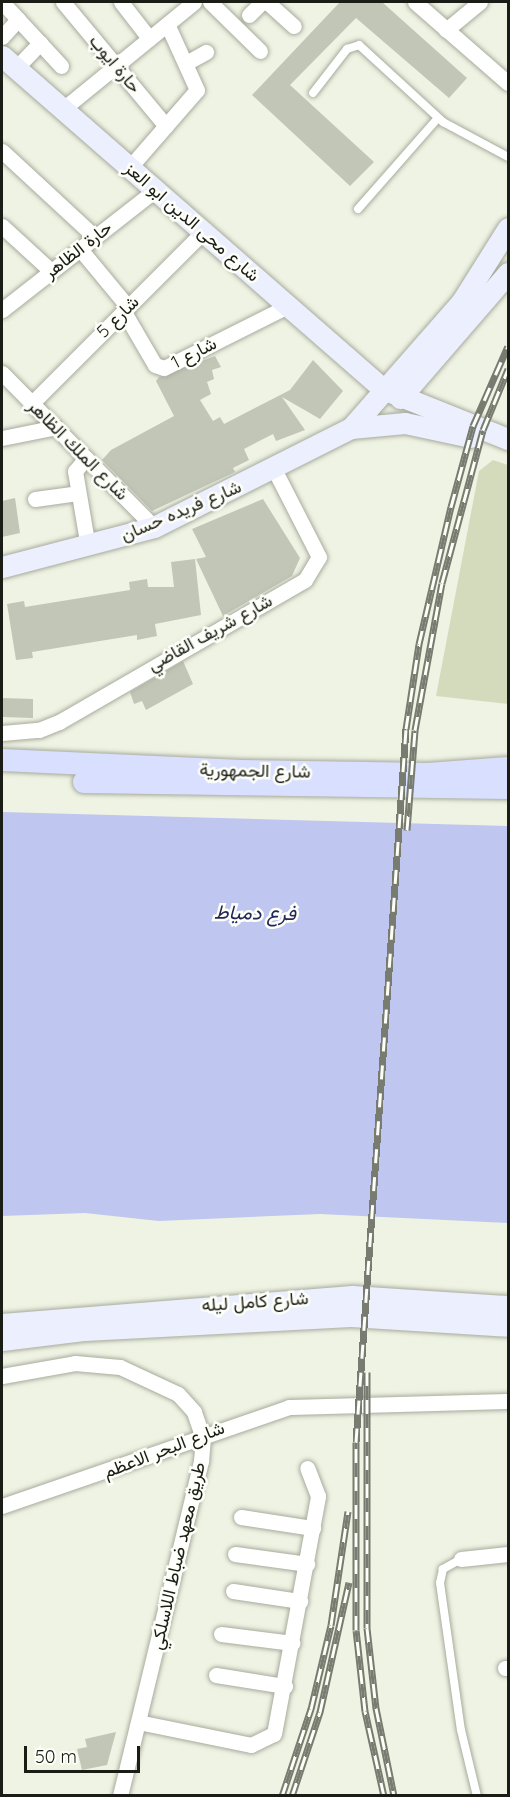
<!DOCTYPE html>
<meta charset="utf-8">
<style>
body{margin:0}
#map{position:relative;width:510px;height:1797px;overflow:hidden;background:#eff3e3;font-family:Quicksand,Vazirmatn,sans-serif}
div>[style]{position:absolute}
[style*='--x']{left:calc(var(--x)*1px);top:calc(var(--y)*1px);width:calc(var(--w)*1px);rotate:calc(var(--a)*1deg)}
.green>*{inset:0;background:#d4dbbd}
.water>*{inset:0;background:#bfc6ef}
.building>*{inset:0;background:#c2c6b7}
.roads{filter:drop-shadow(0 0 2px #a7ab9d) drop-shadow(0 0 2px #a7ab9d)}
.lane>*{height:8px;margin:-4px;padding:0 4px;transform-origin:4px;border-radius:4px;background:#fff}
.street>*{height:15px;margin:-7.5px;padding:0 7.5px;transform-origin:7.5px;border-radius:7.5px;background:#fff}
.secondary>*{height:21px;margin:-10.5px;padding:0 10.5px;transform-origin:10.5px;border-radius:10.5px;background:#eceffe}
.primary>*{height:22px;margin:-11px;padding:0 11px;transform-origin:11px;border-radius:11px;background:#d9dffe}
.rail>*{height:7px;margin-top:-3.5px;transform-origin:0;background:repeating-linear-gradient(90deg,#fdfff8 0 14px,#787b70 0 28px);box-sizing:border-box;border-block:2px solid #787b70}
span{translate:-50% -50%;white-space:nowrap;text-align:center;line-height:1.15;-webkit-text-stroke:5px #fdfff8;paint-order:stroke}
.street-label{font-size:18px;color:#1a1c16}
.water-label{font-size:20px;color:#242758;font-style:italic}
.frame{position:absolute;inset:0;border:3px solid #1a1c16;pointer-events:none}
.scale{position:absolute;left:24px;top:1746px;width:116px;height:27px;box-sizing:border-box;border:3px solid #1a1c16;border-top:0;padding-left:8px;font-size:18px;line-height:21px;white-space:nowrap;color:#1a1c16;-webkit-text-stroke:4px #fdfff8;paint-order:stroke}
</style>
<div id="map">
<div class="green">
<i style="clip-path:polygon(493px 460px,508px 465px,508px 704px,436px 696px,479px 471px)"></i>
</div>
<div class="water">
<i style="clip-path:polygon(2px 812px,508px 826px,508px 1223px,320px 1214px,159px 1221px,85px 1213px,2px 1216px)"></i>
</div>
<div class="building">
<i style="clip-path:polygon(340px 2px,382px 2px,467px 78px,449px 98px,356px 18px,290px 85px,374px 162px,350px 186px,252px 95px)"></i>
<i style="clip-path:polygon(215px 356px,221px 367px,212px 370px,214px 379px,207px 382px,211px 394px,200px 400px,213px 421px,220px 417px,224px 424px,290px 390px,313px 360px,343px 391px,320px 419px,282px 397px,305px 430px,276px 441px,273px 434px,244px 449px,249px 460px,233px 468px,235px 472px,152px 511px,102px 460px,111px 450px,174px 416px,156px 381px,159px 377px)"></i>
<i style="clip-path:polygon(15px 498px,20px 533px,2px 537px,2px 501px)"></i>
<i style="clip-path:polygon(263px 499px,300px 558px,292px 576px,223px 616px,196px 559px,206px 557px,192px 529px)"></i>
<i style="clip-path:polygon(195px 559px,201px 615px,155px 624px,157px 636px,137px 640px,137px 635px,32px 652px,33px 658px,16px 660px,7px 604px,24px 601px,25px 607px,130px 590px,129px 582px,147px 579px,148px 587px,174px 587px,171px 562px)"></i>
<i style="clip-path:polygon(183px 661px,193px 684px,146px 710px,142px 701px,134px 704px,130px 692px)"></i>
<i style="clip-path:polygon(2px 698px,33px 699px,33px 718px,2px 717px)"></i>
<i style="clip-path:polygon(116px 1732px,107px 1765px,82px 1770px,77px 1749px,87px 1747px,85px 1739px)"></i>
</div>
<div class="roads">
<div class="lane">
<i style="--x:313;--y:93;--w:56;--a:-52.3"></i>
<i style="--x:347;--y:49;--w:13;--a:-18"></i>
<i style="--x:359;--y:45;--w:114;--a:42.5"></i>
<i style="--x:443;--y:122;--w:74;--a:28.3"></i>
<i style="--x:358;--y:209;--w:121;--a:-48.7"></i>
<i style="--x:461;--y:1559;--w:21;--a:151"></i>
<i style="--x:443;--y:1569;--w:14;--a:102"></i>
<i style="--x:440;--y:1583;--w:148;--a:81.9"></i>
<i style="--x:461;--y:1730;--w:68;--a:76.4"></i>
</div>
<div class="street">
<i style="--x:2;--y:2;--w:87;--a:47.3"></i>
<i style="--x:63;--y:2;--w:161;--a:50.3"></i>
<i style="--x:121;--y:2;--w:46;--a:52.1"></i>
<i style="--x:210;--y:2;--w:70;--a:44.4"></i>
<i style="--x:267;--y:2;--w:36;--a:42"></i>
<i style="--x:415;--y:2;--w:123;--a:41.1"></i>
<i style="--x:249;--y:15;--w:18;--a:-45"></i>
<i style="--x:446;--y:30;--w:44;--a:-39.5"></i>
<i style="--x:2;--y:37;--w:24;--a:-48"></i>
<i style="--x:186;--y:63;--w:23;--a:-29"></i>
<i style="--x:16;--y:68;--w:35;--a:-46"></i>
<i style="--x:63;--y:109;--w:169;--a:-39.2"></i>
<i style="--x:2;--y:151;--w:127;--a:42.8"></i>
<i style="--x:130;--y:167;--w:102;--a:-49"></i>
<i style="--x:197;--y:90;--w:72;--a:-114.4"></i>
<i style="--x:2;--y:226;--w:67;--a:42.6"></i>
<i style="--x:80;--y:249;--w:75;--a:50.4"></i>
<i style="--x:2;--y:310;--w:194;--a:-38.1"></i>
<i style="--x:124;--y:312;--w:61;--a:59.7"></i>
<i style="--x:155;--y:365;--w:9;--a:18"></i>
<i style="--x:164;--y:368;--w:139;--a:-26.6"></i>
<i style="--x:2;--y:373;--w:216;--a:45.4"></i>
<i style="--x:32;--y:403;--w:242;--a:-45"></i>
<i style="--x:2;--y:438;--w:55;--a:-11.5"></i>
<i style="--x:86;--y:458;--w:17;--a:130"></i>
<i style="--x:75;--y:471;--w:77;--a:80.3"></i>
<i style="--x:35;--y:499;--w:43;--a:-7.9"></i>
<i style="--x:2;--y:733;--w:37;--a:-5"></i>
<i style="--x:39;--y:730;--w:22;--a:-22"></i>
<i style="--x:59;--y:722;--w:284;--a:-30"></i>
<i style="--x:305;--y:580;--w:27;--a:-59"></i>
<i style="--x:319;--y:557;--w:99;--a:-117.1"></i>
<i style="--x:2;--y:1376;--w:74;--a:-10.1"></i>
<i style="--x:75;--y:1363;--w:45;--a:5.1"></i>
<i style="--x:120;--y:1367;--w:64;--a:25"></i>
<i style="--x:178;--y:1394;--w:24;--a:48"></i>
<i style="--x:194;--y:1412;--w:28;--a:71"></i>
<i style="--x:203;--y:1438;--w:23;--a:95"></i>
<i style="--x:201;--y:1461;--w:345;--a:103.6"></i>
<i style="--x:2;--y:1506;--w:304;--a:-19"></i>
<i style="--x:289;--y:1407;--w:219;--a:-1.6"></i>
<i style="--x:241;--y:1517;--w:73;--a:8.7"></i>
<i style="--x:235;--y:1554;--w:73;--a:7.9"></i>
<i style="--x:461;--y:1559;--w:47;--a:-6.1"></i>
<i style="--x:233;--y:1591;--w:68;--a:8.5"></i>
<i style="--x:221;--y:1634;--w:72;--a:7.2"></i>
<i style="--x:505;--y:1668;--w:3;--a:0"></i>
<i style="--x:216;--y:1675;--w:70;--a:9.1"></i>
<i style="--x:138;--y:1722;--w:115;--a:11.5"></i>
<i style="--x:251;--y:1745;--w:25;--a:-26"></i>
<i style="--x:274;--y:1734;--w:242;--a:-79.5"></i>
<i style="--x:318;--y:1496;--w:30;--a:-111"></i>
</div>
<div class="secondary">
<i style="--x:2;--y:56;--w:506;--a:41.15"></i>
<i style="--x:383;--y:389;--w:135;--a:21.8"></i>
<i style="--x:400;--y:398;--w:165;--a:-49.2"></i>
<i style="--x:351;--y:428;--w:169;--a:-48.8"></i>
<i style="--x:462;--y:301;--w:86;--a:-57.8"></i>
<i style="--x:2;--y:567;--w:157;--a:-14.7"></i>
<i style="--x:154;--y:527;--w:220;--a:-26.7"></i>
<i style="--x:351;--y:428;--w:54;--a:-5.3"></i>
<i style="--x:405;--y:423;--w:67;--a:12"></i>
<i style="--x:2;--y:1324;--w:351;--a:-4.6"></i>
<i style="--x:352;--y:1296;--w:156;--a:3.7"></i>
<i style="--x:2;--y:1340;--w:84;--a:-6.9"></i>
<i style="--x:85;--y:1330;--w:266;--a:-3"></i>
<i style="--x:351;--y:1316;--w:157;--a:3.6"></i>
</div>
<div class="primary">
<i style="--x:2;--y:760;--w:240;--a:2.6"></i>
<i style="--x:242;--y:771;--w:186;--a:0.9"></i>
<i style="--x:428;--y:774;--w:80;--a:-4.3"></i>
<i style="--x:84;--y:782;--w:424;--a:0.8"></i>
</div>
</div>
<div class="rail">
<i style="--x:407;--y:830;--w:100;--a:-85.4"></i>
<i style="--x:415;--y:730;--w:149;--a:-79.6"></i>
<i style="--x:442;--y:583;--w:158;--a:-75"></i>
<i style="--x:483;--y:430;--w:66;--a:-67.7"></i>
<i style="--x:367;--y:1372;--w:256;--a:90"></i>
<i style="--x:367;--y:1628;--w:81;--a:83.6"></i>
<i style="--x:376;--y:1708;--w:90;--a:78.4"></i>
<i style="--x:282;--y:1796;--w:92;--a:-71.6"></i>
<i style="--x:311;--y:1709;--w:86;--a:-76.6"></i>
<i style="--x:331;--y:1625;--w:115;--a:-81.5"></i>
<i style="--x:292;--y:1796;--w:89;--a:-71.6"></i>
<i style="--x:320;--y:1712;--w:133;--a:-77.4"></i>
<i style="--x:384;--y:1796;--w:87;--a:-102.6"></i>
<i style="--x:365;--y:1711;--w:81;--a:-96.3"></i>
<i style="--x:356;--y:1630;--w:188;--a:-90"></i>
<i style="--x:356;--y:1442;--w:715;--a:-85.99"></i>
<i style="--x:406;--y:729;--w:86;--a:-81.3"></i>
<i style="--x:419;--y:644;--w:141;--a:-76.9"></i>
<i style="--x:451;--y:507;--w:84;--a:-74.8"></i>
<i style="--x:473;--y:426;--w:87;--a:-66.4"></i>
</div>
<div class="street-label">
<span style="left:115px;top:64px;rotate:50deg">حارة ايوب</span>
<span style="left:192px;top:222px;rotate:41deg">شارع محى الدين ابو العز</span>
<span style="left:78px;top:250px;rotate:-38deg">حارة الظاهر</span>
<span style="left:118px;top:317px;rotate:-45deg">شارع 5</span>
<span style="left:194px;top:353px;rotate:-27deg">شارع 1</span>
<span style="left:78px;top:450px;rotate:45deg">شارع الملك الظاهر</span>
<span style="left:181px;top:511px;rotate:-23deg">شارع فريده حسان</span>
<span style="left:210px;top:633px;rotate:-29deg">شارع شريف القاضي</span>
<span style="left:255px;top:771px;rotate:1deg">شارع الجمهورية</span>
<span style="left:255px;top:1302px;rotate:-4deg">شارع كامل ليله</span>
<span style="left:164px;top:1450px;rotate:-21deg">شارع البحر الاعظم</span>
<span style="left:178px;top:1556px;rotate:-77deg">طريق معهد ضباط اللاسلكي</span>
</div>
<div class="water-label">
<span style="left:255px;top:912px;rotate:1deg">فرع دمياط</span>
</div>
<div class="frame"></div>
<div class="scale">50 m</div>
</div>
